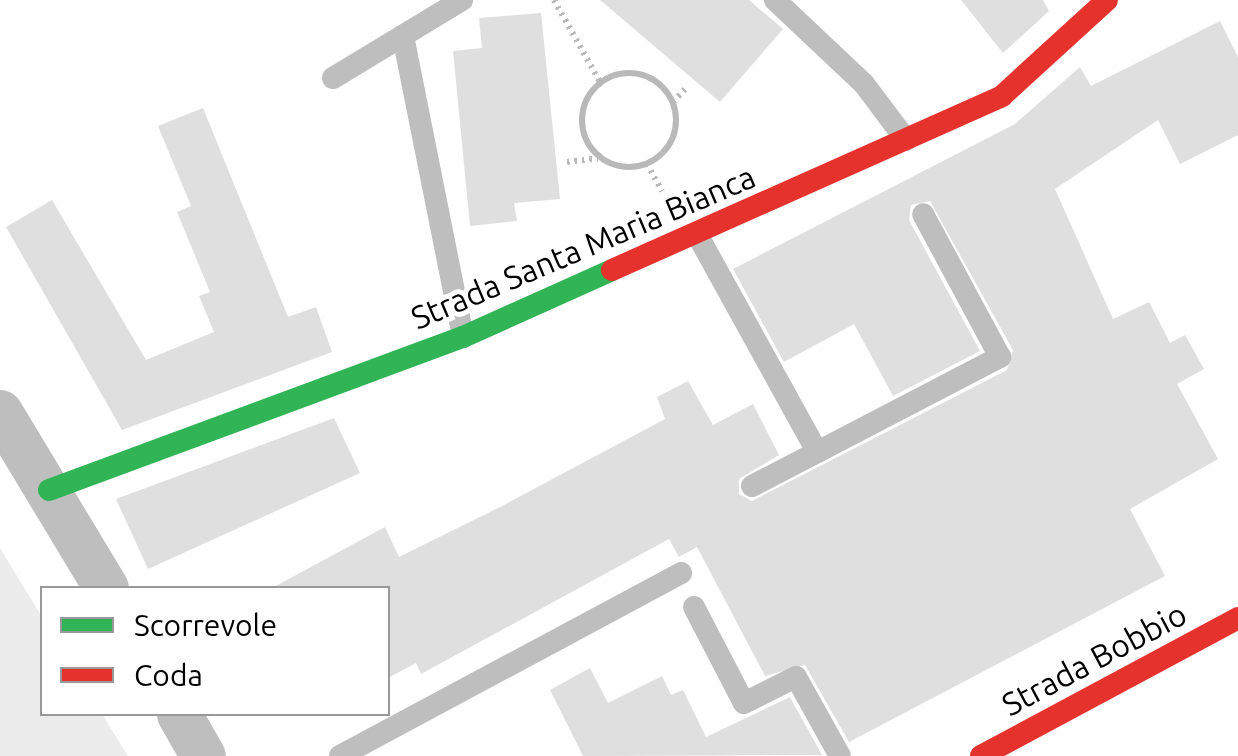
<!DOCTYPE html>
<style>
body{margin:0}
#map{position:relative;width:1238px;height:756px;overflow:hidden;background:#fff;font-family:Ubuntu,sans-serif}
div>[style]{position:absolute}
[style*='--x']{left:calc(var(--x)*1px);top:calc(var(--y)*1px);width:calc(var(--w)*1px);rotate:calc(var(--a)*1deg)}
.green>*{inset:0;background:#ececec}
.building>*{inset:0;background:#dfdfdf}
.path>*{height:6px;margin-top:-3px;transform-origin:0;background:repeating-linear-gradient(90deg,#b9b9b9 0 2.5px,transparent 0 7.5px)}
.path>.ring{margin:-3px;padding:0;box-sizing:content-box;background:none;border:6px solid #b9b9b9;border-radius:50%}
.lane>*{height:22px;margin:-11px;padding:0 11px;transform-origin:11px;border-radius:11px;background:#bebebe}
.street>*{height:45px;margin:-22.5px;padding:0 22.5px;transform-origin:22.5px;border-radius:22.5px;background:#bebebe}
.fast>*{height:22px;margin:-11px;padding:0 11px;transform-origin:11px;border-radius:11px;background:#30b455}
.jam>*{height:22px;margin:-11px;padding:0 11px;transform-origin:11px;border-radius:11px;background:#e5322d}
span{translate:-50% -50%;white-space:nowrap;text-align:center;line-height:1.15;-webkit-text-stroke:10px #fff;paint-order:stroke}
.street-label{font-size:32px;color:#000}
.legend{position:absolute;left:40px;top:586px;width:350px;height:130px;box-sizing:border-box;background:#fff;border:2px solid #999;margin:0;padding:12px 18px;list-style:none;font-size:30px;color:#000}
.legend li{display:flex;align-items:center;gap:20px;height:50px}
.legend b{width:50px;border:2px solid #999}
</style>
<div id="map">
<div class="green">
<i style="clip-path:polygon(0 548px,42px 617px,42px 714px,102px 714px,128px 756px,0 756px)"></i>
</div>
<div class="building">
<i style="clip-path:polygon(600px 0,749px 0,783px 29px,720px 102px)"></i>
<i style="clip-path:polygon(961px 0,1043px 0,1049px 11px,1003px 53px)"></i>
<i style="clip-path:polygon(541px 13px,560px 199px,514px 203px,517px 221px,470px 226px,453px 51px,482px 48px,479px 18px)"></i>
<i style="clip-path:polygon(1220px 21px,1238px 57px,1238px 135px,1180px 164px,1158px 120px,1055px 189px,1113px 319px,1149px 302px,1170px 343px,1185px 335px,1204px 369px,1177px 384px,1218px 459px,1130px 509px,1165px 576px,849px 742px,805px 665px,765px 676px,697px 547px,679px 557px,669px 539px,421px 674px,416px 663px,388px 678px,388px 588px,272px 588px,385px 527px,399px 557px,502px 506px,665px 419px,657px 397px,688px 381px,713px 425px,753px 404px,779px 455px,739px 479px,739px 494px,752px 501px,1007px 370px,1013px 350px,930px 201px,911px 205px,909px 220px,980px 351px,893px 396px,854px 324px,784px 362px,733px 269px,1015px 124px,1080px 67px,1091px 86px)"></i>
<i style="clip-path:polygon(203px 108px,288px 317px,316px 307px,332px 352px,122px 430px,6px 227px,52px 200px,146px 360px,214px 332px,199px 296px,210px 292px,177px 212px,191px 206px,158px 126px)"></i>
<i style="clip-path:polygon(334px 418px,360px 473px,148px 569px,116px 499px)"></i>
<i style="clip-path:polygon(590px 668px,608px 703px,662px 676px,671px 695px,683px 690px,706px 737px,790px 697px,822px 755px,583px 756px,550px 690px)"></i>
</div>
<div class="path">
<i style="--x:554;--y:0;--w:94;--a:60.7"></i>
<i class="ring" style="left:582px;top:73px;width:88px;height:88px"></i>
<i style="--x:673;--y:102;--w:22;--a:-47"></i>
<i style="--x:567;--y:162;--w:31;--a:-7"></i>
<i style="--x:647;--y:164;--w:31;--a:61"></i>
</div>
<div class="lane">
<i style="--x:775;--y:0;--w:122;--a:43.3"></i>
<i style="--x:864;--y:84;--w:70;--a:53.1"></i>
<i style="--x:403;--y:36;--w:307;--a:78.7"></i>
<i style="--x:333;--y:78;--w:151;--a:-31.2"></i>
<i style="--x:698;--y:236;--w:247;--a:61.1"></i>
<i style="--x:752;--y:486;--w:280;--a:-27.5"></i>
<i style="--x:1000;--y:357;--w:162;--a:-118.3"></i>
<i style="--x:694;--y:607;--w:108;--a:62.5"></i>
<i style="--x:744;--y:703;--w:58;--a:-26.6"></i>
<i style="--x:796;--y:677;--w:90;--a:60.9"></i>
<i style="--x:340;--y:756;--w:387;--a:-28.2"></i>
</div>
<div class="street">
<i style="--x:0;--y:412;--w:205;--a:58.9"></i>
<i style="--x:179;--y:714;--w:48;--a:60.3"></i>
</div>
<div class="fast">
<i style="--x:49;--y:490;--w:441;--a:-20.3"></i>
<i style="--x:463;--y:337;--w:163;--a:-24.2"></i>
</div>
<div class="jam">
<i style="--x:612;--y:270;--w:427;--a:-24"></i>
<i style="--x:1002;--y:96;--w:142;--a:-42.4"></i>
<i style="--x:981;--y:756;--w:292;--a:-28.2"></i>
</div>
<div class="street-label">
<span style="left:583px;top:247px;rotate:-23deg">Strada Santa Maria Bianca</span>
<span style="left:1094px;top:659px;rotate:-28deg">Strada Bobbio</span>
</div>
<ul class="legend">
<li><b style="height:12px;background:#30b455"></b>Scorrevole</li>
<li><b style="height:12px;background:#e5322d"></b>Coda</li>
</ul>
</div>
